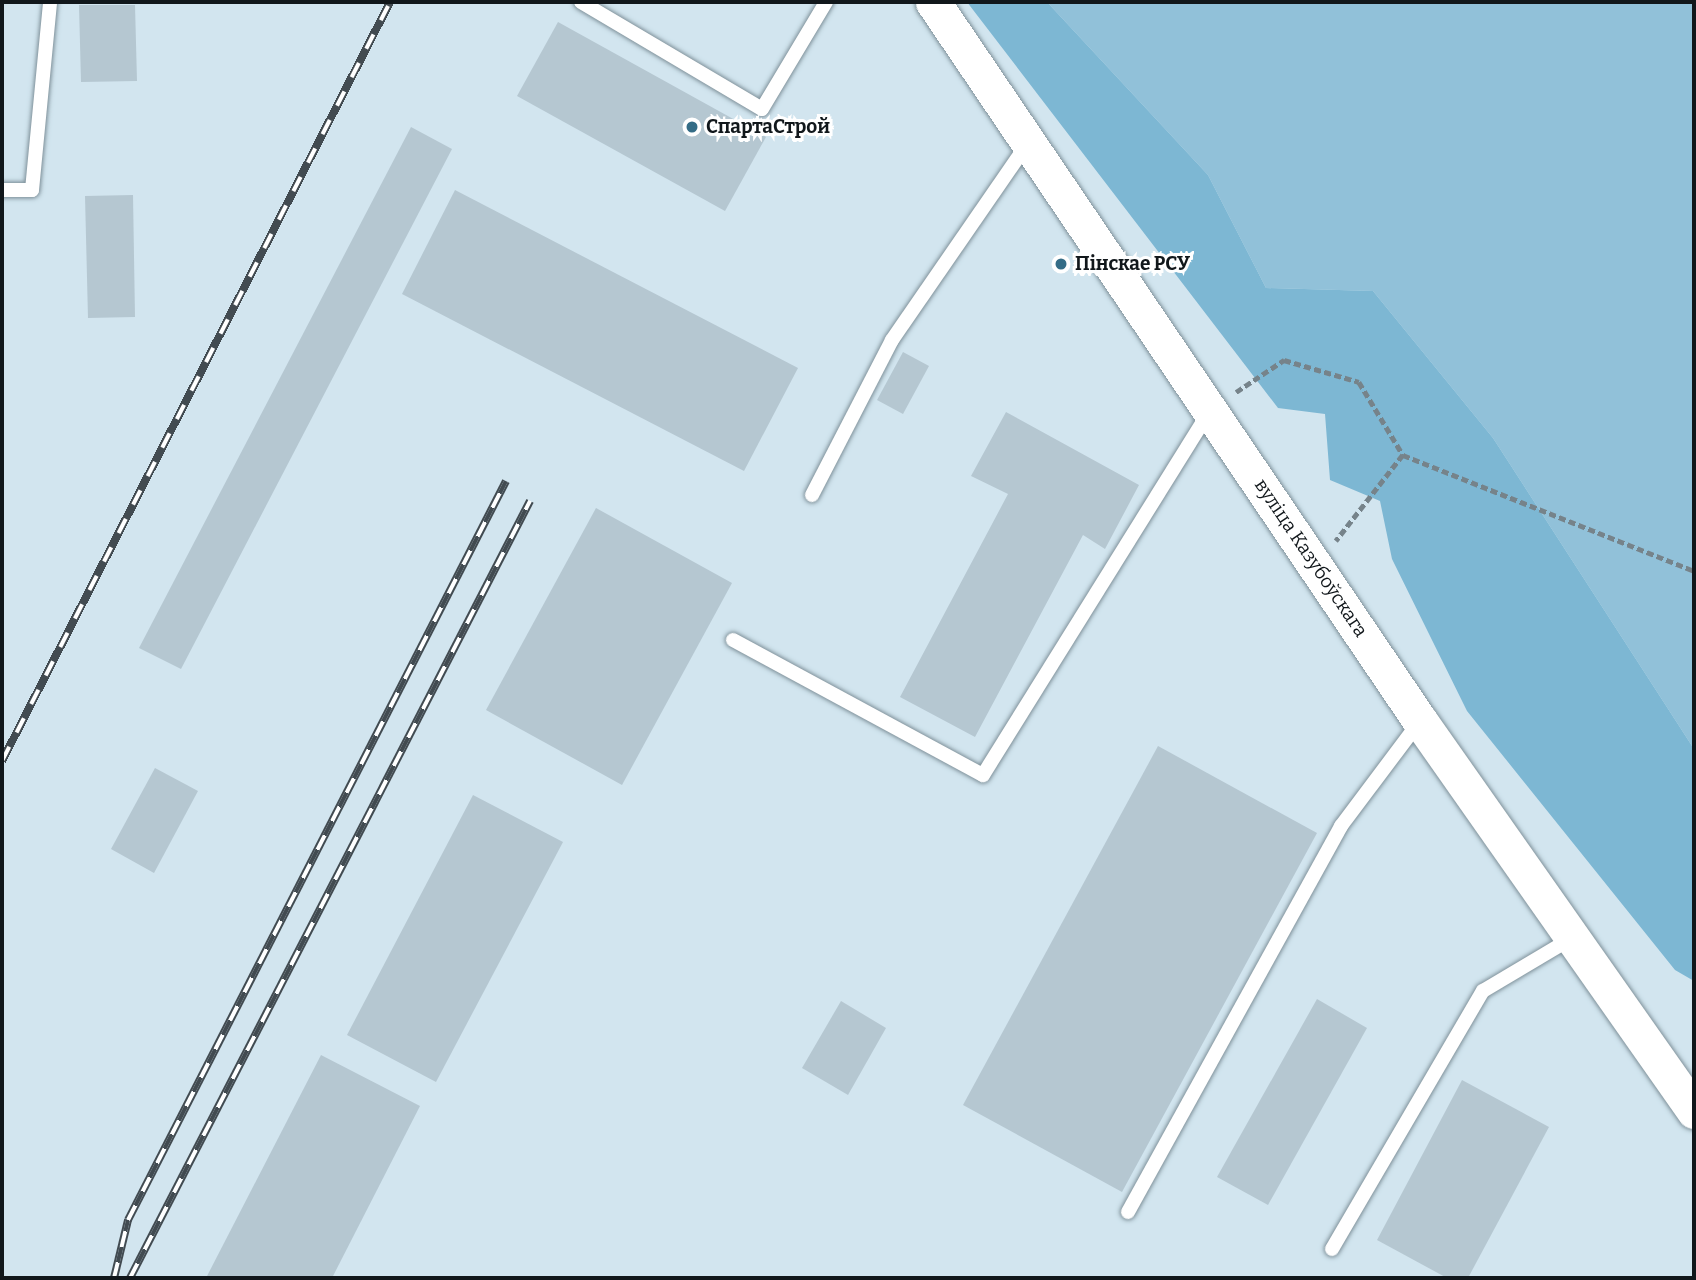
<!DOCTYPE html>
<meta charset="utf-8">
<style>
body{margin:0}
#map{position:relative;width:1696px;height:1280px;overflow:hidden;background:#d2e5ef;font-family:Bitter,serif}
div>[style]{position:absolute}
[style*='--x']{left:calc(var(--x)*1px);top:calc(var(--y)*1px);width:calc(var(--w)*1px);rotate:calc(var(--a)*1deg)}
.green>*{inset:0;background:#91c1d9}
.forest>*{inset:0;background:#7db7d3}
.building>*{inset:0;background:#b5c7d1}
.path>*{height:4.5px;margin-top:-2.25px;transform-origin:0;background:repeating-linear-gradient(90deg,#76838a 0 7px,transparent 0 10.5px)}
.roads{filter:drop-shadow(0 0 2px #7f919a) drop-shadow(0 0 2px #7f919a)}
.service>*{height:14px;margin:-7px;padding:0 7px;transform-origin:7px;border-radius:7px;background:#fff}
.tertiary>*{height:35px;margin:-17.5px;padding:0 17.5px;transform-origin:17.5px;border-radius:17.5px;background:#fff}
.rail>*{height:8px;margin-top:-4px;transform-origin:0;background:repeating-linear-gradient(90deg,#fff 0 16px,#424b51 0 32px);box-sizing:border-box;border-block:2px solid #424b51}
.dots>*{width:19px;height:19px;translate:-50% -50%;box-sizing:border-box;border:4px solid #fff;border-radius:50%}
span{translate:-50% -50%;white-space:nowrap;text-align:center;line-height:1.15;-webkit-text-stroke:6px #fff;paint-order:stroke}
.poi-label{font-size:19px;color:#11171b;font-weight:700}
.left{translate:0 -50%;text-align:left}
.street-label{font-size:19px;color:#11171b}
.frame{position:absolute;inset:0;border:4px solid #11171b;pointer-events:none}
</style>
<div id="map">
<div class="green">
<i style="clip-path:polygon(1047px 2px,1694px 2px,1694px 749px,1493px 438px,1373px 291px,1266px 288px,1208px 175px)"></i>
</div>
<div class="forest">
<i style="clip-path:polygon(967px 2px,1047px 2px,1208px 175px,1266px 288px,1373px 291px,1493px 438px,1694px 749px,1694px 981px,1675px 970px,1467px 711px,1392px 559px,1380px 501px,1330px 480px,1325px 414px,1278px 408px)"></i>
</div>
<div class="building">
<i style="clip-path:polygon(79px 5px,135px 5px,137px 81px,81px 82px)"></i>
<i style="clip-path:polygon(558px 22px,766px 137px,725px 211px,517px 96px)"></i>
<i style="clip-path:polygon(411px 127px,452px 149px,181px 669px,139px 648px)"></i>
<i style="clip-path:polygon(455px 190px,798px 368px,744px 471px,402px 294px)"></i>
<i style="clip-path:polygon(133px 195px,135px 317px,88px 318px,85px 196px)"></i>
<i style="clip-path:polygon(903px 352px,929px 366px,903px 414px,877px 400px)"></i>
<i style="clip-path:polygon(1006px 412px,1139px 485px,1105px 549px,1083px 535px,975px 737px,900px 697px,1008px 494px,971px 476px)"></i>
<i style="clip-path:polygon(596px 508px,732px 583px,622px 785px,486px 710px)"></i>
<i style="clip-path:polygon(1158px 746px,1317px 833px,1122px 1192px,963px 1105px)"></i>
<i style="clip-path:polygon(155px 768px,198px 791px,154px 873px,111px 849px)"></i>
<i style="clip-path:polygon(473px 795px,563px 842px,436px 1082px,347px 1035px)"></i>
<i style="clip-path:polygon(1317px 999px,1367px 1028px,1268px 1205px,1217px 1177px)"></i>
<i style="clip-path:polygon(841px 1001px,886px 1028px,848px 1095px,802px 1068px)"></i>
<i style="clip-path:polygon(321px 1055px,420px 1106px,332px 1278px,206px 1278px)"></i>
<i style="clip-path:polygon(1462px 1080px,1549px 1127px,1468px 1278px,1447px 1278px,1377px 1240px)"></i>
</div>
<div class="path">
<i style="--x:1236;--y:392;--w:58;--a:-33.7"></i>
<i style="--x:1284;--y:360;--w:78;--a:16.3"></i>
<i style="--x:1359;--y:382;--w:85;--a:58.9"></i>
<i style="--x:1403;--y:455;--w:109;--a:127.9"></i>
<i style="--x:1403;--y:455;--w:313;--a:21.7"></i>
</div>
<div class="roads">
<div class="service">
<i style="--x:581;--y:2;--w:210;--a:30.6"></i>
<i style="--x:762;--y:109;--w:125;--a:-59.1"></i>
<i style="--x:2;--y:190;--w:30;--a:0"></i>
<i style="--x:32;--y:190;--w:189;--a:-84.5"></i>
<i style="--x:812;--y:495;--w:174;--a:-62.7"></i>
<i style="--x:892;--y:340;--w:239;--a:-55.4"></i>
<i style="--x:733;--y:640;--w:284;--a:28.4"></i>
<i style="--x:983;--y:775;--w:428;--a:-58.1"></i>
<i style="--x:1128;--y:1212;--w:441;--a:-61.1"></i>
<i style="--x:1341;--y:826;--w:130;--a:-53.1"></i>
<i style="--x:1332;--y:1249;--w:299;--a:-59.7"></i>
<i style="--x:1483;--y:991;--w:104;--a:-30.8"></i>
</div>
<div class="tertiary">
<i style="--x:933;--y:2;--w:868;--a:55.89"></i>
<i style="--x:1420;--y:721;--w:477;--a:54.9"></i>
</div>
</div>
<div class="rail">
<i style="--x:2;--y:761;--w:852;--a:-62.92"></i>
<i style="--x:114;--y:1278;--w:60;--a:-76.4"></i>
<i style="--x:128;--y:1220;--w:830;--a:-62.91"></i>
<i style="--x:130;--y:1278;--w:874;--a:-62.76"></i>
</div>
<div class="dots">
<i style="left:692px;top:127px;background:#346c86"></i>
<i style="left:1061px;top:264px;background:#346c86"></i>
</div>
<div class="poi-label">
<span class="left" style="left:706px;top:127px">СпартаСтрой</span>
<span class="left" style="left:1075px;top:264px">Пінскае РСУ</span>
</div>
<div class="street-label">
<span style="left:1311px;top:558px;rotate:56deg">вуліца Казубоўскага</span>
</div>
<div class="frame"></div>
</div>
